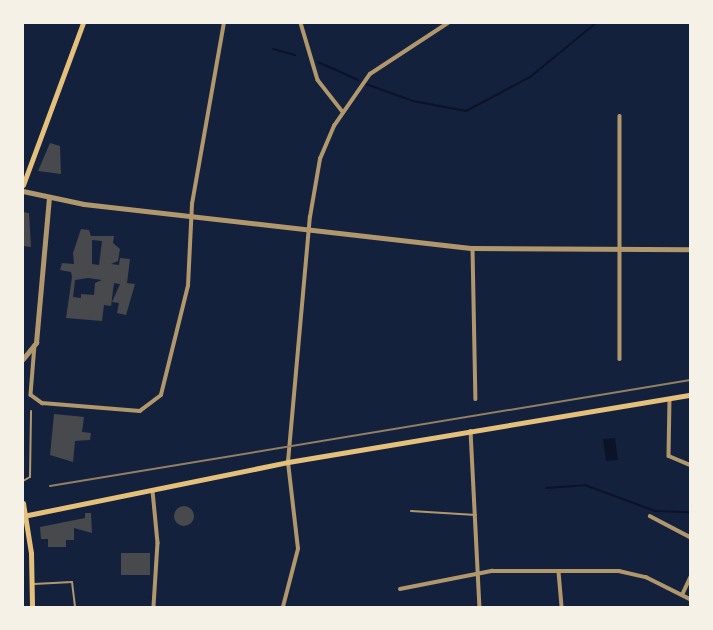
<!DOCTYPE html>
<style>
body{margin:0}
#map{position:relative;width:713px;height:630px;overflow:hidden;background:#14213d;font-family:"Fira Sans Condensed",sans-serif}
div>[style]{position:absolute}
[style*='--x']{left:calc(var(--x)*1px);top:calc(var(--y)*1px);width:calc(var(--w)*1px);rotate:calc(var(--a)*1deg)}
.water>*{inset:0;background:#0b132b}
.stream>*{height:2px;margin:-1px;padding:0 1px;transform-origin:1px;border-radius:1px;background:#0b132b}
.building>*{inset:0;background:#48494c}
.round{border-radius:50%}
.service>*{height:2px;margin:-1px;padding:0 1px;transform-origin:1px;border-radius:1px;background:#b1986c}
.minor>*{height:3.5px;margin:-1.75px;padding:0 1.75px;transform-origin:1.75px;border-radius:1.75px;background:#b1986c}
.tertiary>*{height:4.5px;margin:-2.25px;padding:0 2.25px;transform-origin:2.25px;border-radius:2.25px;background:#b1986c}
.secondary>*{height:5px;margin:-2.5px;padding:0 2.5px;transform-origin:2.5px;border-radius:2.5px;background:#e5c07b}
.primary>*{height:5px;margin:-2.5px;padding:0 2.5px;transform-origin:2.5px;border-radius:2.5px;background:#e5c07b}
.rail>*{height:2px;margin:-1px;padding:0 1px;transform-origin:1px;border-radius:1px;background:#918062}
span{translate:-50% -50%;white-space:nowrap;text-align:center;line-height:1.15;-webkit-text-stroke:5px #f6f1e7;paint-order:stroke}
.frame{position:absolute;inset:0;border:24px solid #f6f1e7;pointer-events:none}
</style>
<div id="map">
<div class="water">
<i style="clip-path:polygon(615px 438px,618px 460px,606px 461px,603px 439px)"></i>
</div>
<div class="stream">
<i style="--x:273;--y:49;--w:23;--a:15"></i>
<i style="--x:318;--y:62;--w:44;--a:24.2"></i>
<i style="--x:366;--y:84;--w:50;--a:19.9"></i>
<i style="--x:413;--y:101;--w:54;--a:10.7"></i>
<i style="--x:466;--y:111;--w:72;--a:-28"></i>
<i style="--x:530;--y:77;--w:85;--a:-39.3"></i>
<i style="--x:546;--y:488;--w:39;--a:-4"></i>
<i style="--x:585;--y:485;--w:75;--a:20.4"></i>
<i style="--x:655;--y:511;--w:35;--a:2"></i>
</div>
<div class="building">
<i style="clip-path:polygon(50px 143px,60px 146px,61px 174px,38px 171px)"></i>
<i style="clip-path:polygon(23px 212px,29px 213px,31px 247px,23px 246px)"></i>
<i style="clip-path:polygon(evenodd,81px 229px,89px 230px,91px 236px,114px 236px,113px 243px,120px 249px,118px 261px,111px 264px,119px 265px,120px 258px,130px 259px,127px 283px,135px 284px,126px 315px,117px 313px,119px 303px,112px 302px,120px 284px,114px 283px,111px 306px,104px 305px,102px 321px,66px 318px,72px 277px,71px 272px,60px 270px,62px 263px,74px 264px,73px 253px,81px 229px,92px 240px,102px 241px,99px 265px,92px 264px,92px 240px,81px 229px,75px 280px,88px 278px,102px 280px,95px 283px,94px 295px,81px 294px,81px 298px,73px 297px,75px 280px)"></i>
<i style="clip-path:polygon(54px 414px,84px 417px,82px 432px,91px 433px,90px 440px,75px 441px,73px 462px,50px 455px)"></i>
<i class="round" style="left:174px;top:506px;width:20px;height:20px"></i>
<i style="clip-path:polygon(85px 513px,91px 513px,92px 533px,74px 528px,74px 540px,66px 540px,66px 547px,48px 547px,48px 539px,41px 539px,40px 527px,85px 518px)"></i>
<i style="clip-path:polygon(121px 553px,150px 553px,150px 575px,121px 575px)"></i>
</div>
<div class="service">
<i style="--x:23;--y:481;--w:8;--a:-30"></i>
<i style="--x:30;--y:477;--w:66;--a:-89.1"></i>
<i style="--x:411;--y:511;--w:65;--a:3.5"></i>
<i style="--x:34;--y:584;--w:38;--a:-3"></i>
<i style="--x:72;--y:582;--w:25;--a:83"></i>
</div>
<div class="minor">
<i style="--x:301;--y:23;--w:59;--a:73.4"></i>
<i style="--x:318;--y:80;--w:41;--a:52"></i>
<i style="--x:620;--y:116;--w:243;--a:90"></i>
<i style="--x:473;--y:248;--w:151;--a:88.9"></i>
<i style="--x:35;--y:345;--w:50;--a:94.6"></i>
<i style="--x:31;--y:395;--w:14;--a:36"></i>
<i style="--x:42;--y:403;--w:98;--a:4.7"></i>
<i style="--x:140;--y:411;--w:26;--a:-37"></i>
<i style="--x:161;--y:395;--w:112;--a:-76.1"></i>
<i style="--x:188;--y:286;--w:82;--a:-87.2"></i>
<i style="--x:192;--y:204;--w:184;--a:-80"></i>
<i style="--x:670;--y:399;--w:57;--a:91"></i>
<i style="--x:669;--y:456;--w:23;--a:23"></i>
<i style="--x:471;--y:431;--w:176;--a:87.1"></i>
<i style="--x:153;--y:491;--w:52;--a:84.5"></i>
<i style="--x:158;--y:543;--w:64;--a:93.6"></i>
<i style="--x:650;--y:516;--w:45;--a:27.7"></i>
<i style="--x:559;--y:572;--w:35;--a:85"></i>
<i style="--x:400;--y:589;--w:94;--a:-11.1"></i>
<i style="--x:492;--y:571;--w:127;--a:0"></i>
<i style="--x:619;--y:571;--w:28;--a:13"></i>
<i style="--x:646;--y:577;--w:49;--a:26.6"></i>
<i style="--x:683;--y:593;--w:17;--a:-65"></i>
<i style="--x:283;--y:607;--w:60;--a:-75.5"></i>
<i style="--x:298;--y:549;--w:88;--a:-96.6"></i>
<i style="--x:288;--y:462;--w:246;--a:-84.9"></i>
<i style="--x:310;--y:217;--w:59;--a:-80.2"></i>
<i style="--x:320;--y:159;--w:36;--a:-67"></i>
<i style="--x:334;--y:126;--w:63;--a:-55.3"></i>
<i style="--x:370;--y:74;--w:93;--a:-33.2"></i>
</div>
<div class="tertiary">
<i style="--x:23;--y:191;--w:62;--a:12"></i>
<i style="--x:84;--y:204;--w:391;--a:6.5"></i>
<i style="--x:473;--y:248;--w:217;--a:0.3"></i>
<i style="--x:23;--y:359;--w:21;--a:-51"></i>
<i style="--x:36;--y:343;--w:146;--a:-84.9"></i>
</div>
<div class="secondary">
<i style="--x:23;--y:185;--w:173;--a:-69.7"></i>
<i style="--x:23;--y:516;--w:270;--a:-11.5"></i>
<i style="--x:288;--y:462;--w:408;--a:-9.5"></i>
</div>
<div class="primary">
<i style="--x:23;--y:503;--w:51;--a:80.9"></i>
<i style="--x:31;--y:553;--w:54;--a:88.9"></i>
</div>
<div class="rail">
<i style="--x:50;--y:486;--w:649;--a:-9.4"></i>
</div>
<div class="frame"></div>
</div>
